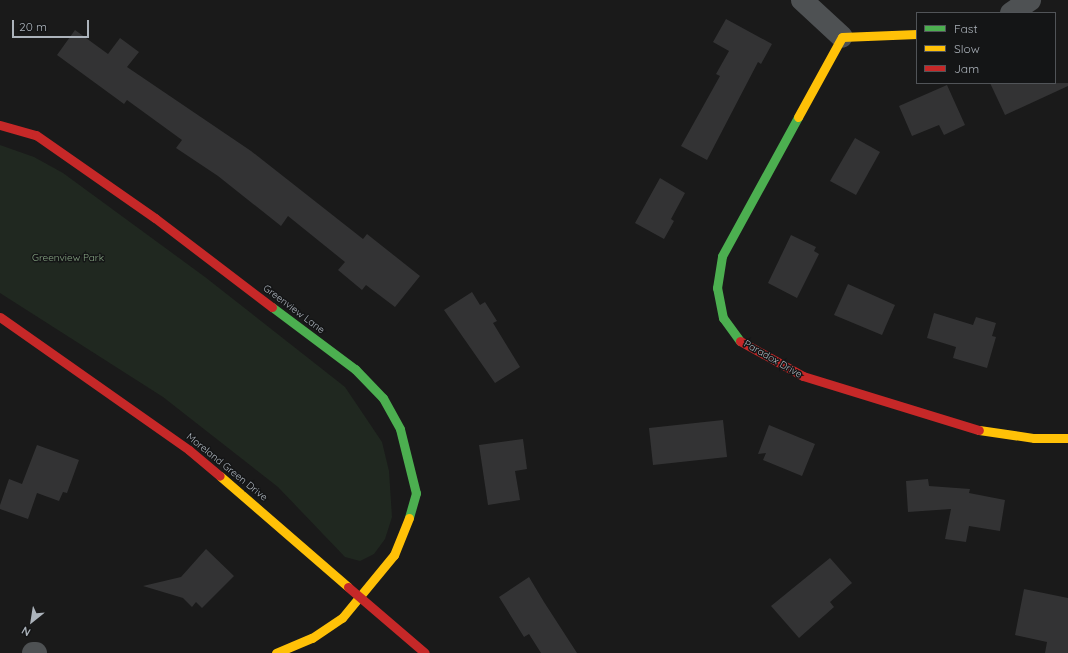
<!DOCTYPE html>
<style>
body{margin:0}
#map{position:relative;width:1068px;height:653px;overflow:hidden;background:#1a1a1a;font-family:Quicksand,sans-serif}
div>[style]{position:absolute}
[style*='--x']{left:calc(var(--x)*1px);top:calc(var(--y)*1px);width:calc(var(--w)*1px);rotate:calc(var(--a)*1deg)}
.green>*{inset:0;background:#202820}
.building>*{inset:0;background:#333334}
.street>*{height:22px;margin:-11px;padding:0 11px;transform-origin:11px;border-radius:11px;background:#4e5153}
.fast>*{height:9px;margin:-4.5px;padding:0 4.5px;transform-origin:4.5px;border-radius:4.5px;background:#4caf50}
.slow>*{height:9px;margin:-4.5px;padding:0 4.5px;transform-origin:4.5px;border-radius:4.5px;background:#ffc107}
.jam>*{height:9px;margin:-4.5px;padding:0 4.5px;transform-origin:4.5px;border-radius:4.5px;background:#c62828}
span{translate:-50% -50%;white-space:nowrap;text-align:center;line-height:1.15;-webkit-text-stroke:3px #141516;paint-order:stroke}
.park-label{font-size:10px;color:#87a683}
.street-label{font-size:10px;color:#acb3bb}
.legend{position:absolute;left:916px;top:12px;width:140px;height:72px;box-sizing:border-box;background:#141516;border:1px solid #515458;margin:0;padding:5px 7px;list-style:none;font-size:12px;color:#acb3bb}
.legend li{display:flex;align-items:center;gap:8px;height:20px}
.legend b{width:20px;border:1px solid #515458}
.north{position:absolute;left:12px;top:601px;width:40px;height:40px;-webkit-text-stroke:3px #141516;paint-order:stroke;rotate:210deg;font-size:11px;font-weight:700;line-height:16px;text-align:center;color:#acb3bb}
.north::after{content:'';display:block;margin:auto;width:14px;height:18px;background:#acb3bb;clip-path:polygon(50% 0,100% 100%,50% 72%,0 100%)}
.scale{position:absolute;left:12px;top:20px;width:77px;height:18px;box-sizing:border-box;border:2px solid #acb3bb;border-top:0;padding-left:5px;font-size:12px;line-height:14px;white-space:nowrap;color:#acb3bb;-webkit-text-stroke:3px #141516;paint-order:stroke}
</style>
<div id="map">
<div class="green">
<i style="clip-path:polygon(0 145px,34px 157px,63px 173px,205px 277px,345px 387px,382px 442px,389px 471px,392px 517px,385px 539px,374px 554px,360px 561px,345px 557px,278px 487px,163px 397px,0 293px)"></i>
</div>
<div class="building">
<i style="clip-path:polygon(726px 19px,772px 44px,761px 64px,758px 62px,707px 160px,681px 146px,720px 76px,716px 74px,729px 51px,713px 42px)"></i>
<i style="clip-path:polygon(75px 30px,108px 54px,120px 38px,139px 52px,127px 67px,251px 151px,363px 239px,367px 234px,420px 276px,395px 307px,366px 285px,362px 290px,338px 270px,345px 262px,288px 216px,281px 226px,218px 176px,176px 148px,182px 140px,127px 100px,124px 104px,57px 55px)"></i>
<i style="clip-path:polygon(990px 83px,1068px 83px,1068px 86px,1005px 115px)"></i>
<i style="clip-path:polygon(947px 85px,965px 125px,944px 135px,939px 125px,912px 136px,899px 106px)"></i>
<i style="clip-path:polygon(855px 138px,880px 152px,856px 195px,830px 181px)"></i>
<i style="clip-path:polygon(660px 178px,685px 193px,671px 219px,674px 221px,664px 239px,635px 223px)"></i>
<i style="clip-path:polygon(791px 235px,816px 247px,814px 251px,819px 254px,797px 298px,768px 283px)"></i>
<i style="clip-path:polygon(848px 284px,895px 305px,882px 335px,834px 315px)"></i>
<i style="clip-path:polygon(472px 292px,480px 305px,485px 302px,497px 321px,493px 323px,520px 367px,495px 383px,444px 310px)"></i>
<i style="clip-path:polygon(934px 313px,973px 325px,976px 317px,996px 323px,992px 336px,996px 337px,987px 368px,953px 358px,956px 347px,927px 338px)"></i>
<i style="clip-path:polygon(723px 420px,727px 457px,653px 465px,649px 428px)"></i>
<i style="clip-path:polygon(769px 425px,815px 444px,802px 476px,763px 460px,766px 453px,758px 454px)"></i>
<i style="clip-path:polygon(523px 439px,527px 469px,515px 471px,520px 500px,488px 505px,479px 445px)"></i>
<i style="clip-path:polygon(37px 445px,79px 460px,67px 493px,63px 492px,59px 501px,37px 493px,28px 519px,0 509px,0 505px,9px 479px,22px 484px)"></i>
<i style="clip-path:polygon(928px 479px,929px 486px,970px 489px,969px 493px,1005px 500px,1000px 531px,969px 526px,966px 542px,945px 539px,951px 509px,908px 512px,906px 481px)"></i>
<i style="clip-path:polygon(206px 549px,234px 576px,202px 608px,196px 602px,192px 607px,183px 598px,143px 586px,181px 577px)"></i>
<i style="clip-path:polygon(830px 558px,852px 583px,830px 602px,834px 607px,799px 638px,771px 606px)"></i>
<i style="clip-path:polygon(529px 577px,544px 602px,577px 653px,541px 653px,529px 634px,524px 637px,499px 597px)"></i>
<i style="clip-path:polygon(1024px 589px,1068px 598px,1068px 653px,1045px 653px,1047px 642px,1015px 635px)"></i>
</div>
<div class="street">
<i style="--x:802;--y:0;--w:54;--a:42.8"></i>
<i style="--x:1011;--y:13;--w:23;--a:-34"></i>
<i style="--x:33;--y:653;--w:3;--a:0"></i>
</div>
<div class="fast">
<i style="--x:272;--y:307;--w:104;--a:36.8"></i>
<i style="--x:355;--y:369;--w:40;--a:46"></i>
<i style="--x:383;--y:398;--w:35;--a:61"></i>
<i style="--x:400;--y:429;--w:66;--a:76"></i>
<i style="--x:416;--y:493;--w:26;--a:106"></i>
<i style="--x:740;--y:341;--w:29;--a:-126"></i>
<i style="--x:723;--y:318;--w:31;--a:-101"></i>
<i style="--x:717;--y:288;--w:32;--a:-81"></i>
<i style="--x:722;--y:256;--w:158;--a:-61.3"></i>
</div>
<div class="slow">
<i style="--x:798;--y:117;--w:91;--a:-61.2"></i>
<i style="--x:842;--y:37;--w:75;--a:-2.3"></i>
<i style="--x:979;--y:430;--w:56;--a:8.3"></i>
<i style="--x:1034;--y:438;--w:34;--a:0"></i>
<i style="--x:220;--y:476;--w:169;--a:40.9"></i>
<i style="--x:276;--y:653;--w:39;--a:-23"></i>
<i style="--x:312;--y:638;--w:36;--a:-34"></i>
<i style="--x:342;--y:618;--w:82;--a:-50.5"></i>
<i style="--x:394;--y:555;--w:40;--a:-68"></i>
</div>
<div class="jam">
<i style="--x:0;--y:125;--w:37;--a:16"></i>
<i style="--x:36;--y:135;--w:145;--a:34.9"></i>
<i style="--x:155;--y:218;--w:147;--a:37.3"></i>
<i style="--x:0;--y:317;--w:231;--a:35.1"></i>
<i style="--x:189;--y:450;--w:40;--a:40"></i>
<i style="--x:740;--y:341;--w:72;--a:29.1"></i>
<i style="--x:803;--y:376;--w:184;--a:17.1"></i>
<i style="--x:348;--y:587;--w:101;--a:40.6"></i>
</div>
<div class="park-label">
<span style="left:68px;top:258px">Greenview Park</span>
</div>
<div class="street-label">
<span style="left:294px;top:309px;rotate:37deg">Greenview Lane</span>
<span style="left:773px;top:359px;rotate:30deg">Paradox Drive</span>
<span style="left:227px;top:467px;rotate:39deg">Moreland Green Drive</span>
</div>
<ul class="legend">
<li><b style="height:5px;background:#4caf50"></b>Fast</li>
<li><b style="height:5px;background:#ffc107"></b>Slow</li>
<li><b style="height:5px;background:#c62828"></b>Jam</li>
</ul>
<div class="north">N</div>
<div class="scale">20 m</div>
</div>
